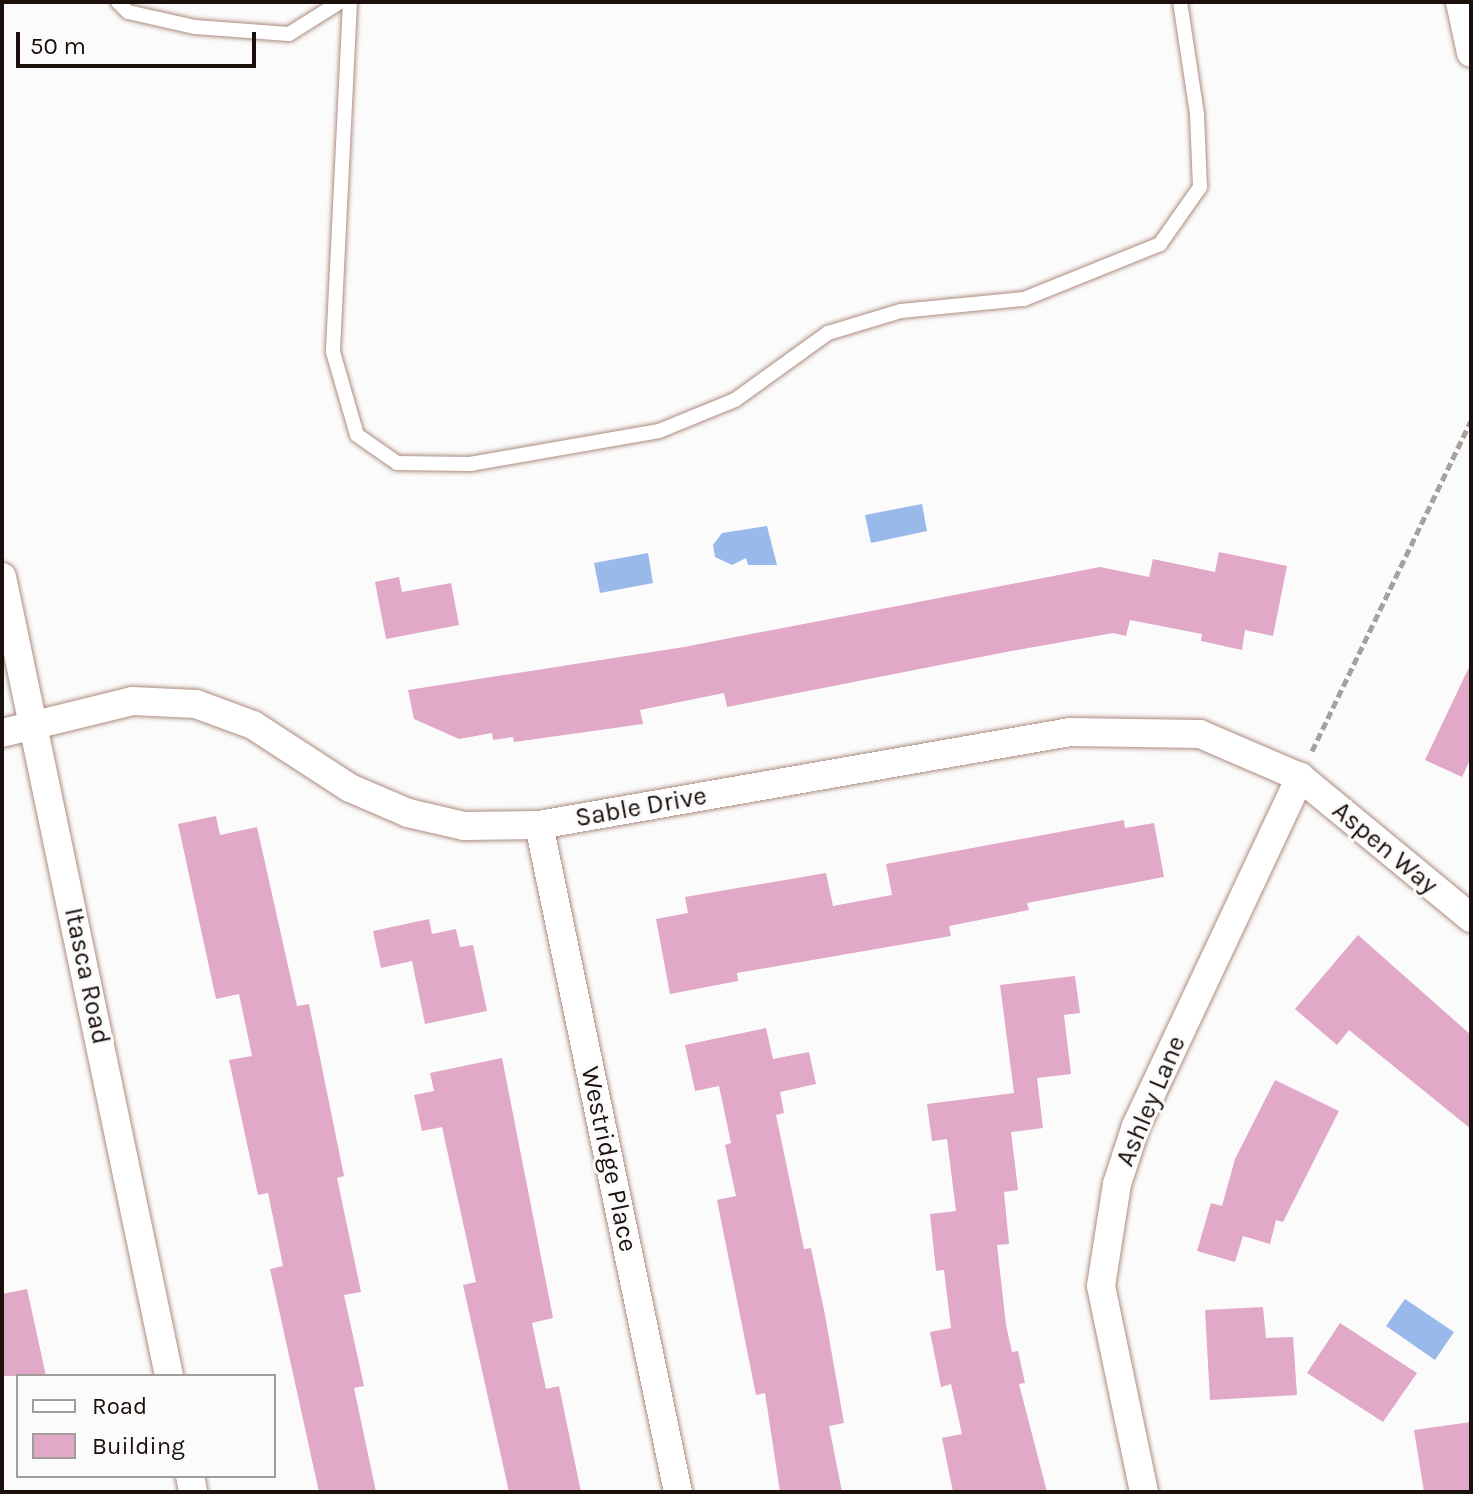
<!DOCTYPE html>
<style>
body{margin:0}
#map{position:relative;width:1473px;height:1494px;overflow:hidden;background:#fbfbfb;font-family:Karla,sans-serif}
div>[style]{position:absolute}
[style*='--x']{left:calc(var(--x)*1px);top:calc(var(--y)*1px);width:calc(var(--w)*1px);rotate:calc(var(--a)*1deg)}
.water>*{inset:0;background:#98b9ea}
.building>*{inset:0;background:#e1a8c7}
.path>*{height:5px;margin-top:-2.5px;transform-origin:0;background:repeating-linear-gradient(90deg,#a5a19f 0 8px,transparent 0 12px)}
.roads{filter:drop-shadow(0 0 2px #ac8c7f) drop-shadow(0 0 2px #ac8c7f)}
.service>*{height:14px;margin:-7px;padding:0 7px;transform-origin:7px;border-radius:7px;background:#fff}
.minor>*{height:28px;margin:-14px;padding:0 14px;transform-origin:14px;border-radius:14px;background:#fff}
span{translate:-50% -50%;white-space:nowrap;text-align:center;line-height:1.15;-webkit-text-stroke:6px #fbfbfb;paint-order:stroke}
.street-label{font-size:26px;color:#1b100b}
.frame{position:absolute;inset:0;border:4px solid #1b100b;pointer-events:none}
.legend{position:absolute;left:16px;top:1374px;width:260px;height:104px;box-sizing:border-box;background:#fbfbfb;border:2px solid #a19d9b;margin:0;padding:10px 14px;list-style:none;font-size:24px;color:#1b100b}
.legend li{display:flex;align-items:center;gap:16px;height:40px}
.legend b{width:40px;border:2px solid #a19d9b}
.scale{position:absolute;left:16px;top:32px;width:240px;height:36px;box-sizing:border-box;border:4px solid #1b100b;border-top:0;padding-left:10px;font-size:24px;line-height:28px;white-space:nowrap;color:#1b100b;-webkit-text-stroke:6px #fbfbfb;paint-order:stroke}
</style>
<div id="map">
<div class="water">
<i style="clip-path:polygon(922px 504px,927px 531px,871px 543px,865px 515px)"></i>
<i style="clip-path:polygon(767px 526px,777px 565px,748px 565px,746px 558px,732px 565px,715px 557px,713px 545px,722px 533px)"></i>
<i style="clip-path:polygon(648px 553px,653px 583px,600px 593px,594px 563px)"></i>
<i style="clip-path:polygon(1405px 1299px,1454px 1332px,1435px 1360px,1386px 1326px)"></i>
</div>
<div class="building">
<i style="clip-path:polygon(1219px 552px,1287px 566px,1273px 636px,1245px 630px,1242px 650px,1201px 641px,1202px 634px,1130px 620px,1126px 636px,1113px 633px,1006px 652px,727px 707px,724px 693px,640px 710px,643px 724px,514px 742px,513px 737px,493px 740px,492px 733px,459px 739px,414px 719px,408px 690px,684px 647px,1100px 567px,1149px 577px,1153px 559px,1215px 572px)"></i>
<i style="clip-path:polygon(399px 577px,402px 592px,451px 583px,459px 625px,386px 639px,375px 582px)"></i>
<i style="clip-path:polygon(1471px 663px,1471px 758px,1462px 777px,1425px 760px)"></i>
<i style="clip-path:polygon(216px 816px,220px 835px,257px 827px,297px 1006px,309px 1004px,344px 1176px,337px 1178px,361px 1292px,344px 1295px,364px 1386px,354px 1388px,376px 1492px,319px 1492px,270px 1269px,283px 1266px,268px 1193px,258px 1195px,229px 1060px,252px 1056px,239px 994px,216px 999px,178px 824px)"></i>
<i style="clip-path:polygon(1124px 820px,1125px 828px,1154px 823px,1164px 877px,1027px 903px,1029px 910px,949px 926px,951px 936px,737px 973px,738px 981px,670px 994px,656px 919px,688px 913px,685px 897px,826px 873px,833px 906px,892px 895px,886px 864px)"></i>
<i style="clip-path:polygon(429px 919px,432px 934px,456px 929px,460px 947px,473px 945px,487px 1011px,425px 1024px,412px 961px,381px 968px,373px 931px)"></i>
<i style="clip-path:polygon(1358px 935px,1471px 1035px,1471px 1129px,1349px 1030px,1337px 1045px,1295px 1009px)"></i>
<i style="clip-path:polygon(1075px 976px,1080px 1013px,1064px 1015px,1071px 1074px,1037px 1078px,1043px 1128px,1011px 1132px,1018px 1190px,1004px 1192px,1009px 1244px,997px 1245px,1006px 1325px,1012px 1352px,1018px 1351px,1025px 1383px,1019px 1384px,1047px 1492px,953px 1492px,942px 1438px,962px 1434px,951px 1384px,941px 1387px,930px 1332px,951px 1328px,944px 1270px,936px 1271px,930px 1214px,956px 1211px,947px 1139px,932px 1141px,927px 1104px,1014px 1093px,1000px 985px)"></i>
<i style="clip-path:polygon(766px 1028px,773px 1059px,809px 1052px,816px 1084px,780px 1092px,784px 1113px,776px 1115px,804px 1249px,811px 1248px,825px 1315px,844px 1423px,829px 1426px,842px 1492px,780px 1492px,765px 1393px,756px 1395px,717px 1200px,736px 1196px,725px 1145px,731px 1143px,719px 1086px,695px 1091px,685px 1045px)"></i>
<i style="clip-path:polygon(502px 1058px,553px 1318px,532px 1323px,546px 1389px,559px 1386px,581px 1492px,509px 1492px,463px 1285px,476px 1282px,442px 1127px,422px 1131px,414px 1095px,434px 1091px,430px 1073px)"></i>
<i style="clip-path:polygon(1275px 1080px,1339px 1111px,1283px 1222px,1276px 1220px,1270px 1244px,1243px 1236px,1235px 1262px,1197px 1251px,1211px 1203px,1222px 1206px,1235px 1159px)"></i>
<i style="clip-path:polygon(27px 1289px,46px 1376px,2px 1376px,2px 1294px)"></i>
<i style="clip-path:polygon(1263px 1307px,1266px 1338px,1293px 1337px,1297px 1395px,1210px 1400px,1205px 1310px)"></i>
<i style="clip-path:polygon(1340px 1323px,1417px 1373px,1383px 1422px,1307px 1373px)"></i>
<i style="clip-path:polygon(1471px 1422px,1471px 1492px,1424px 1492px,1414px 1430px)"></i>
</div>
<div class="path">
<i style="--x:1312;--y:751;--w:366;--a:-64.3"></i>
</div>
<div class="roads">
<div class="service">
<i style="--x:118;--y:2;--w:14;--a:45"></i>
<i style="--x:128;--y:12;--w:69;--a:12.6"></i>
<i style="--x:195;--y:27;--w:94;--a:4.3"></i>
<i style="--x:289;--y:34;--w:60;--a:-32.1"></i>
<i style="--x:350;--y:2;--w:350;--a:92.8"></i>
<i style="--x:333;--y:352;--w:86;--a:73.9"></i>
<i style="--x:357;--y:435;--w:49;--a:35"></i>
<i style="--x:397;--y:463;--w:73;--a:0.8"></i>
<i style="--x:470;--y:464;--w:192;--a:-9.9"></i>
<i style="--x:659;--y:431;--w:82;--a:-22.2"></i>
<i style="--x:735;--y:400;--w:115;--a:-35.8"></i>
<i style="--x:828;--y:333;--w:76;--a:-16.8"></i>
<i style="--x:901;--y:311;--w:124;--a:-5.6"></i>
<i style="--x:1024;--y:299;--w:147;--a:-22"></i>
<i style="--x:1160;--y:244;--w:70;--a:-54.9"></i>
<i style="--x:1200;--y:187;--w:73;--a:-92.4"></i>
<i style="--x:1197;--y:114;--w:113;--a:-98.6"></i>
</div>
<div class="minor">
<i style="--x:1460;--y:2;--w:52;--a:77.8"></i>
<i style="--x:2;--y:577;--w:816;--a:78.19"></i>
<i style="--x:2;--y:733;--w:134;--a:-13.8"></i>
<i style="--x:132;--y:701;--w:64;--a:2.7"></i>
<i style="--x:196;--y:704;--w:61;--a:20.2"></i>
<i style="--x:253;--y:725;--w:116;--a:33"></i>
<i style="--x:350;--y:788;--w:63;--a:23.3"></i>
<i style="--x:408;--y:813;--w:57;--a:13.1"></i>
<i style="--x:464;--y:826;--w:75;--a:-0.8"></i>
<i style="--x:539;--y:825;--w:539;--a:-9.93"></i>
<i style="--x:1070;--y:732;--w:130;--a:0.9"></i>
<i style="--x:1200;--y:734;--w:109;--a:23.3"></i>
<i style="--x:1300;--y:777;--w:222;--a:39.5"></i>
<i style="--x:539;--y:825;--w:681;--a:78.23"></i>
<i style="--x:190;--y:1476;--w:16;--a:79"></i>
<i style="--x:1144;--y:1492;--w:210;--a:-101.8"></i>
<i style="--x:1101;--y:1286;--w:103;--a:-81.1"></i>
<i style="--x:1117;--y:1184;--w:61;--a:-71.9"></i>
<i style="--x:1136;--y:1126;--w:386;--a:-64.8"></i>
</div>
</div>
<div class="street-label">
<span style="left:641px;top:807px;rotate:-10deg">Sable Drive</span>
<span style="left:1385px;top:848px;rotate:40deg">Aspen Way</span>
<span style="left:87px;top:976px;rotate:78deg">Itasca Road</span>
<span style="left:1151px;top:1101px;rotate:-67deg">Ashley Lane</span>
<span style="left:609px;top:1159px;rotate:78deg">Westridge Place</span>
</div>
<div class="frame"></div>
<ul class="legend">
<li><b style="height:10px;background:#fff"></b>Road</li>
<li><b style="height:22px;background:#e1a8c7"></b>Building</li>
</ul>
<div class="scale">50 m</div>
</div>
